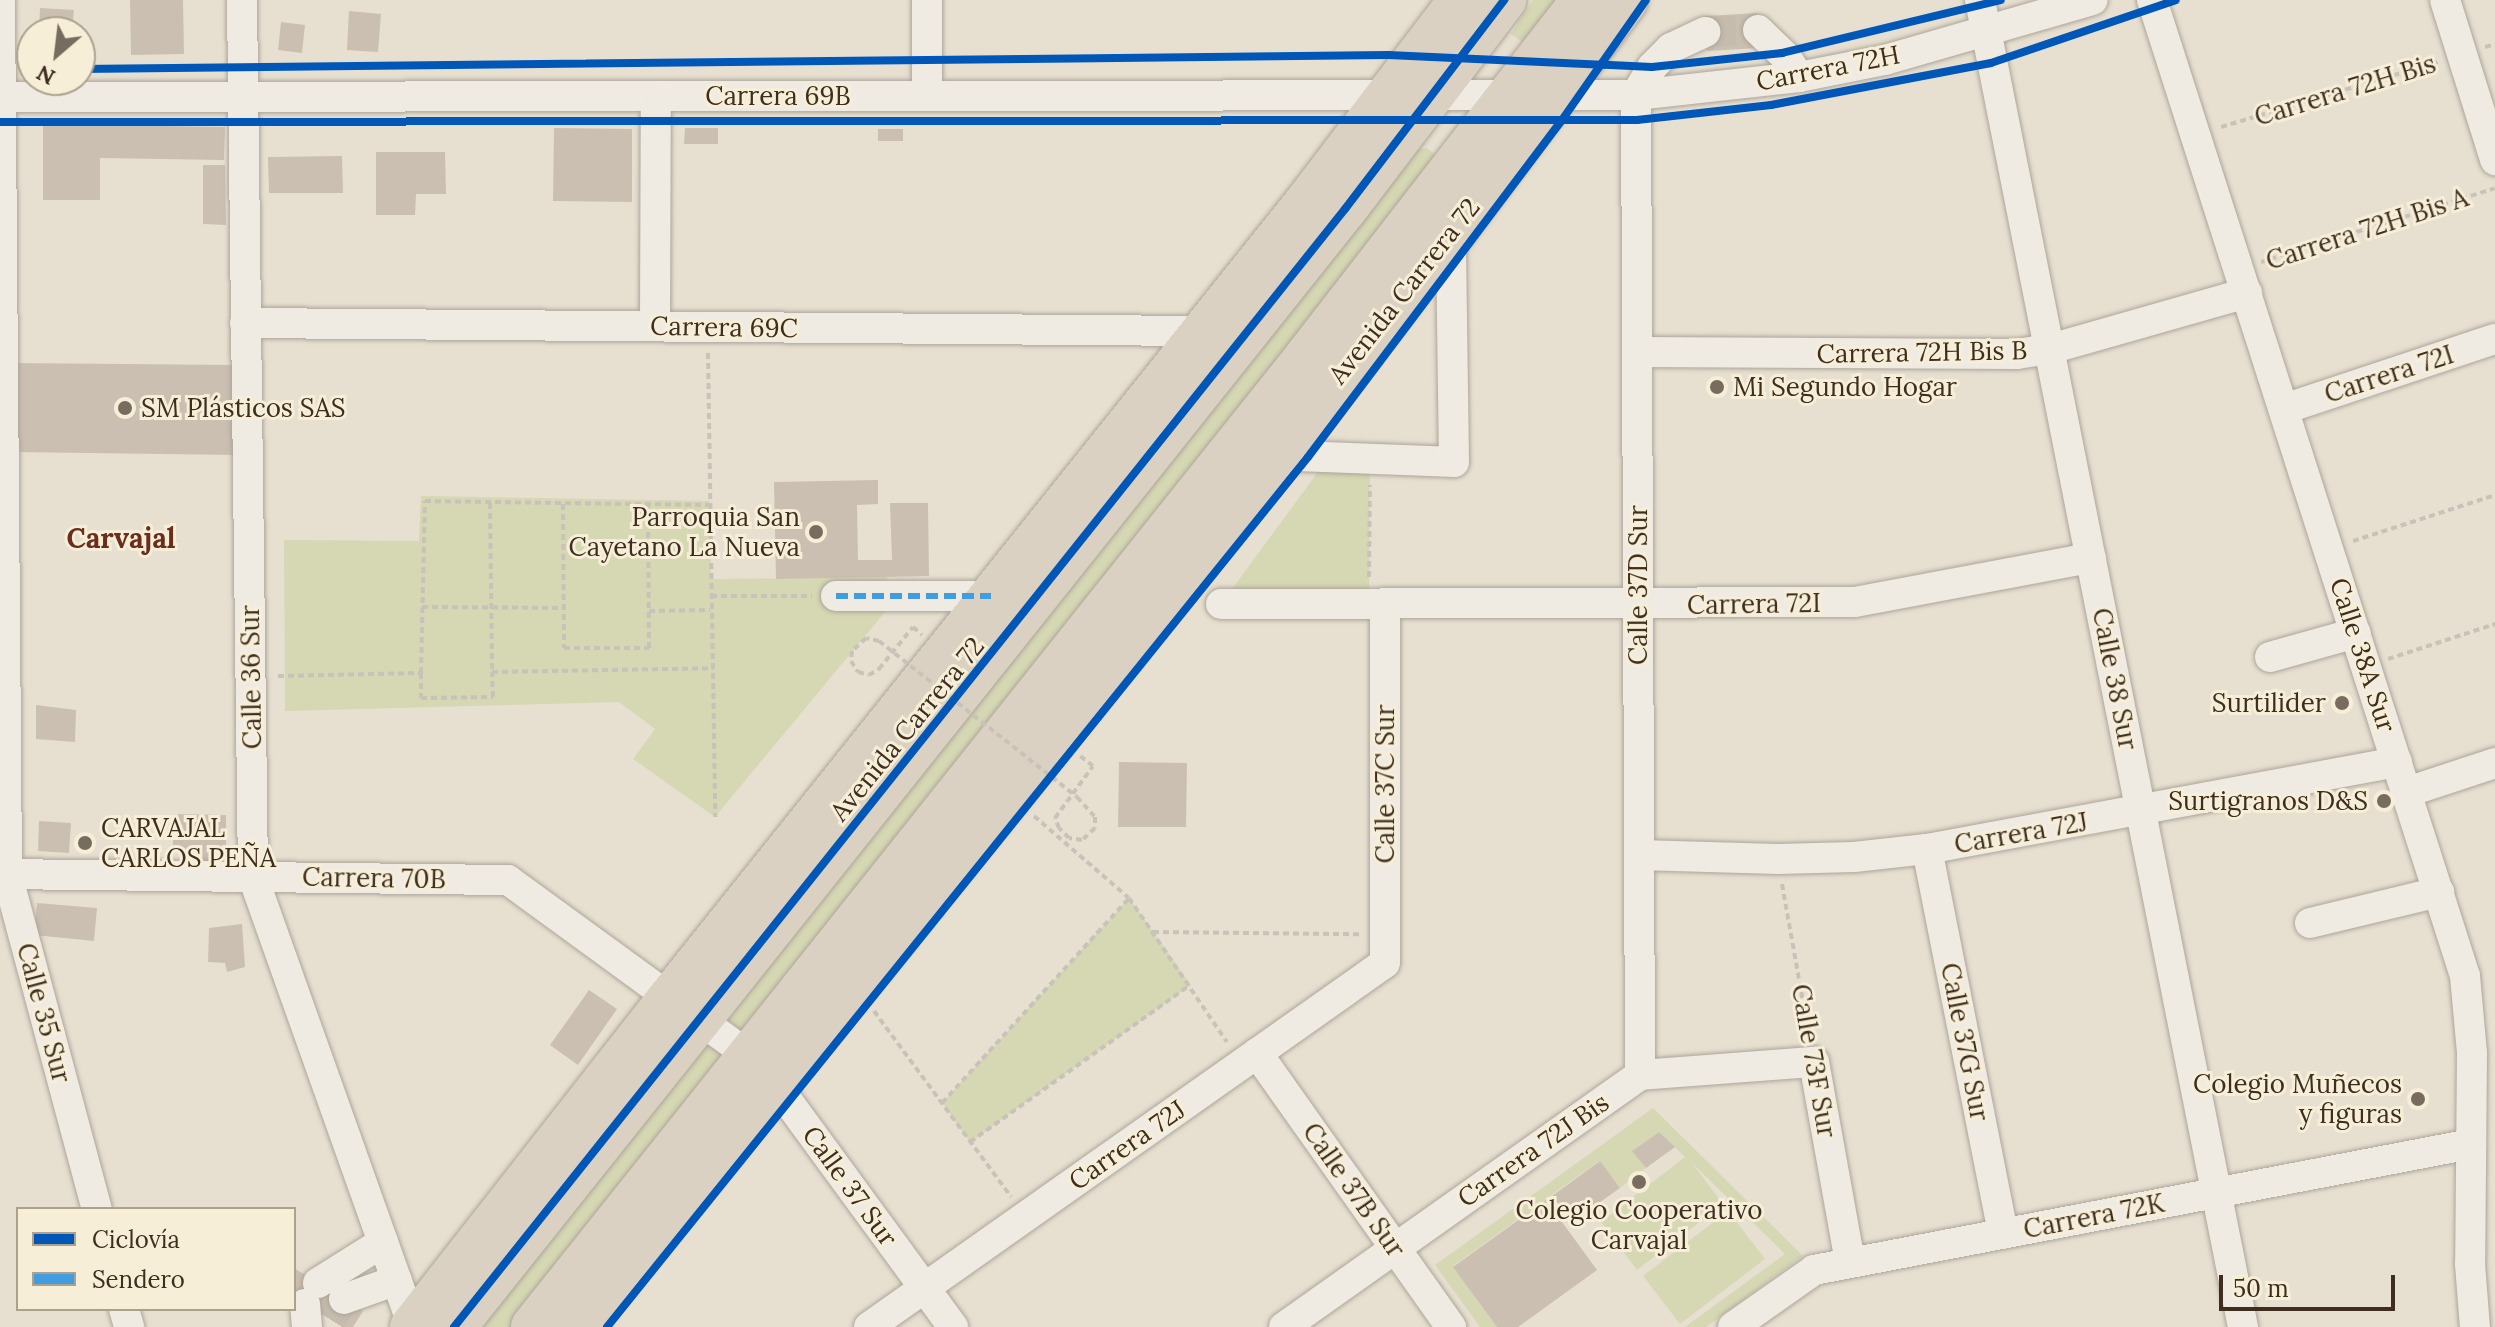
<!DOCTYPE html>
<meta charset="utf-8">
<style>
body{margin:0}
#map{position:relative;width:2495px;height:1327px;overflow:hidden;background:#e7e0d1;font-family:Lora,serif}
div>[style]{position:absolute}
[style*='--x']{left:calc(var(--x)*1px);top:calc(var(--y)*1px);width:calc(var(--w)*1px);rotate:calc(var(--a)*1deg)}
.green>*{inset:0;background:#d6d7b3}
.building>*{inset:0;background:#cbbfb2}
.minor-tunnel>*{height:30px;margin-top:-15px;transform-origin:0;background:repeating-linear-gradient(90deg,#c5bcae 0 30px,transparent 0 45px)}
.path>*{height:4px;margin-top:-2px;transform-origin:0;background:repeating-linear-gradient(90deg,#c8c2b9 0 6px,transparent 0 10px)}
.roads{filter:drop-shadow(0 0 2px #ada599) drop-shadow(0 0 2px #ada599)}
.minor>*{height:30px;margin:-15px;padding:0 15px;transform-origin:15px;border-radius:15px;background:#efebe3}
.highway>*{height:44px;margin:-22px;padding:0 22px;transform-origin:22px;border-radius:22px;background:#dad1c2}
.path-bridge>*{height:4px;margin-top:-2px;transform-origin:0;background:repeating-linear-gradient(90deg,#c8c2b9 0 6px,transparent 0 10px)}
.quiet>*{height:6px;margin-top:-3px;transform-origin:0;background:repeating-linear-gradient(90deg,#3f9de0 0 12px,transparent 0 18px)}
.cycleway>*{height:8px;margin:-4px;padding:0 4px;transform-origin:4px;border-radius:4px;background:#0057b8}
.dots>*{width:22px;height:22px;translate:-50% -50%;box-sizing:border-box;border:4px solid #f7eed8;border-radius:50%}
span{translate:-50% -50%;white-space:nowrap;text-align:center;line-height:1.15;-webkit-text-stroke:6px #f7eed8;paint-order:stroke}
.street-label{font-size:26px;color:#3d2e20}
.poi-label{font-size:26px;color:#3d2e20}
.left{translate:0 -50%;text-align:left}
.right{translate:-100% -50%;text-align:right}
.neighbourhood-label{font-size:28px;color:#6b2e1e;font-weight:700}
.legend{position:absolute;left:16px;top:1207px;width:280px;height:104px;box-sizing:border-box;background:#f7eed8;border:2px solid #ada18e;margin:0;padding:10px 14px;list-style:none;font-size:24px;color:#3d2e20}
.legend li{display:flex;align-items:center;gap:16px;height:40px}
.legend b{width:40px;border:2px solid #ada18e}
.north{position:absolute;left:16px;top:16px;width:80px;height:80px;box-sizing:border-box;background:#f7eed8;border:2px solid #ada18e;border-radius:50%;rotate:208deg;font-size:22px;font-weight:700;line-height:32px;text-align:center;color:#3d2e20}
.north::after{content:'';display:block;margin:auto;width:28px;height:36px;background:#786c5e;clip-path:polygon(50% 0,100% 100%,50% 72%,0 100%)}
.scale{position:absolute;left:2219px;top:1275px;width:176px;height:36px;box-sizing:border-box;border:4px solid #3d2e20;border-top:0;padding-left:10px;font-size:24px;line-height:28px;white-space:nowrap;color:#3d2e20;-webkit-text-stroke:6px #f7eed8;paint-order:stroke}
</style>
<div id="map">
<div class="green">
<i style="clip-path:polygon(1533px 0,1559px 0,1528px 46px,1511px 34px)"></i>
<i style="clip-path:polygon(1427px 148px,1438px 157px,750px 1039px,723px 1015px,1418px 149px)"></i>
<i style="clip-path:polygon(1329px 457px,1370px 459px,1369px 605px,1221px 604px)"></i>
<i style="clip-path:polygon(421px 496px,710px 501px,711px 579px,887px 577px,885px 612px,715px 817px,633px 759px,655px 729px,619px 702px,285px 711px,284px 540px,419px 541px)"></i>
<i style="clip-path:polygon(1129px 898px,1191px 985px,970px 1142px,942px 1103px)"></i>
<i style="clip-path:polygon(705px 1037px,734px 1061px,523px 1327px,475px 1327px)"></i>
<i style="clip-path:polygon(1653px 1108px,1803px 1256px,1706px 1327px,1685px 1327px,1785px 1254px,1692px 1163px,1723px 1204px,1637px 1270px,1601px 1222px,1685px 1157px,1659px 1132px,1633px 1150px,1646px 1168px,1620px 1188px,1599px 1161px,1453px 1266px,1497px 1327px,1480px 1327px,1435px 1265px)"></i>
<i style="clip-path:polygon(1728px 1211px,1765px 1259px,1680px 1324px,1643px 1276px)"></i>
</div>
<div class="building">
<i style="clip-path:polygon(130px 0,183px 0,184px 54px,131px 55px)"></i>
<i style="clip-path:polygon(40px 8px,74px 10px,72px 32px,39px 32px)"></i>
<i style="clip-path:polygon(349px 11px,381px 14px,378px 52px,347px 50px)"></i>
<i style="clip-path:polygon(1757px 13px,1759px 48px,1707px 51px,1705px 16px)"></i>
<i style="clip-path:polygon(281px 22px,305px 25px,302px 53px,278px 50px)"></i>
<i style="clip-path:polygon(43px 124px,225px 127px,224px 160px,100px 158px,100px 200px,43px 200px)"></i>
<i style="clip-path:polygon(554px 128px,632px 129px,632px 202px,553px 201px)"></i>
<i style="clip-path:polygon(685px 128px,718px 128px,718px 144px,684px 144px)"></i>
<i style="clip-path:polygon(878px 129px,903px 129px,903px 141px,878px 141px)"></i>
<i style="clip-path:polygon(376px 152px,445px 152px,446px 194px,416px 194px,415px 215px,376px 215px)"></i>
<i style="clip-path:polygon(342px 156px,343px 193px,269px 193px,268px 157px)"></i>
<i style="clip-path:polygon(203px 165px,225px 165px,226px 225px,203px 224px)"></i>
<i style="clip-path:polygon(13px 363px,237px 365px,237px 455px,12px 452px)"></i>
<i style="clip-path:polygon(878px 480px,878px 504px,857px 505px,858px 560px,892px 560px,890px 503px,928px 503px,929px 576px,776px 579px,774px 482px)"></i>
<i style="clip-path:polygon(36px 705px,76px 710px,75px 742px,36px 739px)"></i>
<i style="clip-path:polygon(1119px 762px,1187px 763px,1186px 827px,1118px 827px)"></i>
<i style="clip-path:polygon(173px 814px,226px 815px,226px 848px,215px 848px,215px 863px,185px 863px,185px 849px,173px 849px)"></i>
<i style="clip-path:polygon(39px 821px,71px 823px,69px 853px,38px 851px)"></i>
<i style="clip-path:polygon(37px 903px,97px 908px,94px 941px,34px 935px)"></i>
<i style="clip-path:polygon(242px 924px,245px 967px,227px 972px,225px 963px,208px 962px,209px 928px)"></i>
<i style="clip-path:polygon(589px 990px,617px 1009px,578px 1065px,550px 1045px)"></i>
<i style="clip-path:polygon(1659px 1132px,1675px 1147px,1646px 1168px,1632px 1151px)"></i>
<i style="clip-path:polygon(1600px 1161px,1620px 1188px,1572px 1222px,1552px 1196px)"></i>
<i style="clip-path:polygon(1546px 1200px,1597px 1270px,1518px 1327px,1497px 1327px,1453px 1267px)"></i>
<i style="clip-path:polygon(294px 1268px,363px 1311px,353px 1327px,343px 1327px,294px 1297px)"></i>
</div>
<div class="minor-tunnel">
<i style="--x:1706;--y:32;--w:52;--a:-2.2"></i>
<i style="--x:331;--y:1320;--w:25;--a:-58"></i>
</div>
<div class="path">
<i style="--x:2485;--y:47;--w:10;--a:-17"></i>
<i style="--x:2221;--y:127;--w:227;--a:-16.7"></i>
<i style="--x:2261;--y:262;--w:245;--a:-17.5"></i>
<i style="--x:708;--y:353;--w:464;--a:89.1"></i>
<i style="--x:490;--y:503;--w:169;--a:89.3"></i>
<i style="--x:563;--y:504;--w:144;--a:89.6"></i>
<i style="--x:564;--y:648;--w:85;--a:0"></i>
<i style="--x:649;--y:648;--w:144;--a:-90.4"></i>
<i style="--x:2353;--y:541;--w:149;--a:-17.9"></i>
<i style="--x:1369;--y:577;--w:92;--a:-89.4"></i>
<i style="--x:711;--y:596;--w:101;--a:0"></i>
<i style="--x:422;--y:607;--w:141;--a:0.4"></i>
<i style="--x:649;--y:611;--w:61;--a:-0.9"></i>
<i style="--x:879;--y:641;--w:13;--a:-167"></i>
<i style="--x:866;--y:638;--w:19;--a:137"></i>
<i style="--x:852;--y:651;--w:10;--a:96"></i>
<i style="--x:851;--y:661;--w:13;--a:58"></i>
<i style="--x:858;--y:672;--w:11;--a:15"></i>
<i style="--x:869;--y:675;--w:12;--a:-31"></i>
<i style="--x:879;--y:669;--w:54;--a:-51"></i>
<i style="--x:913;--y:627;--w:12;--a:42"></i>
<i style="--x:2388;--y:659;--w:113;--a:-18.1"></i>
<i style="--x:421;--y:673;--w:172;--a:-88.7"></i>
<i style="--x:425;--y:501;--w:285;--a:0.8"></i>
<i style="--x:278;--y:676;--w:143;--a:-1.2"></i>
<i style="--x:421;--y:673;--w:25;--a:90"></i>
<i style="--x:421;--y:698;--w:72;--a:-0.8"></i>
<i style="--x:493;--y:697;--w:25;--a:-92"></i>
<i style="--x:492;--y:672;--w:221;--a:-1"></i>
<i style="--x:1077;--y:797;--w:27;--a:48"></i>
<i style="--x:1095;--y:817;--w:11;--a:90"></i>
<i style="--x:1095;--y:828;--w:18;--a:137"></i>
<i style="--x:1082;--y:840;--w:13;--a:-171"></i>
<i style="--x:1069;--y:838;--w:14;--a:-135"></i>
<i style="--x:1059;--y:828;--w:11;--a:-112"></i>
<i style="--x:1055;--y:818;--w:64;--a:-53.8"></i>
<i style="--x:1093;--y:766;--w:18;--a:-142"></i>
<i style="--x:1034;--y:816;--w:125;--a:40.8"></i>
<i style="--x:1129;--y:898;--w:174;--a:55.8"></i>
<i style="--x:1782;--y:884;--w:154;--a:79.9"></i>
<i style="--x:1153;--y:932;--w:206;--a:0.6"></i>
<i style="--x:874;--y:1011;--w:231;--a:53.6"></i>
<i style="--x:942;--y:1103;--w:277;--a:-47.6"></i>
<i style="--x:970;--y:1142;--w:270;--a:-35.5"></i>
</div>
<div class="roads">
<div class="minor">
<i style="--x:0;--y:0;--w:874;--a:89.54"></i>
<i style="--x:7;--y:874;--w:347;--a:75"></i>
<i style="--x:242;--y:0;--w:877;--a:89.28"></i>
<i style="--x:253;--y:877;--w:477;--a:70.4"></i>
<i style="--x:927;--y:0;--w:96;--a:90"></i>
<i style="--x:1980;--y:0;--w:1353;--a:78.79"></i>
<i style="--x:2152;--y:0;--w:1025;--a:72.22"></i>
<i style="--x:2465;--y:976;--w:77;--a:84.8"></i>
<i style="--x:2472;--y:1053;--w:211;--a:90.5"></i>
<i style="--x:2470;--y:1264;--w:63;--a:85.5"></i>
<i style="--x:2445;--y:0;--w:168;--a:72.6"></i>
<i style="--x:1758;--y:30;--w:39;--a:44"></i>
<i style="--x:1786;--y:57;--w:24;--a:57"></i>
<i style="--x:0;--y:97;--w:1636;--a:-0.07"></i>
<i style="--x:1636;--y:95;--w:164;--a:-6.3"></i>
<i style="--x:1799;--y:77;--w:88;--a:-11.2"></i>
<i style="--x:1885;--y:60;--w:216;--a:-16.1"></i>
<i style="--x:245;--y:323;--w:957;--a:0.48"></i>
<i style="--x:655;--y:326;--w:230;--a:-89.8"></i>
<i style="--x:1637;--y:352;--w:380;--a:0.3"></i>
<i style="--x:2017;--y:354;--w:33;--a:-9"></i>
<i style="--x:2050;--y:349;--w:205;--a:-15.9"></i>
<i style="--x:2284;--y:409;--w:222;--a:-18.4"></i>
<i style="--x:1273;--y:455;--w:181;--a:2.2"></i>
<i style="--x:1454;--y:462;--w:228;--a:-90.8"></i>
<i style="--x:836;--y:596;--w:155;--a:0"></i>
<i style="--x:1221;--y:604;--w:634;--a:-0.18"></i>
<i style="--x:1855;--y:602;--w:240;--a:-10.6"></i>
<i style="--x:2270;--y:657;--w:89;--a:-15.6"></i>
<i style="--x:2407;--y:792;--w:93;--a:-18.2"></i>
<i style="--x:1927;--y:849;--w:392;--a:78.8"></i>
<i style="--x:1639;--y:855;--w:139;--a:1.6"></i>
<i style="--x:1778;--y:859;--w:76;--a:-1.5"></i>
<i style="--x:1854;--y:857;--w:73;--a:-6.3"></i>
<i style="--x:1927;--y:849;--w:478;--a:-10.5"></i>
<i style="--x:0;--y:874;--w:508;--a:0.68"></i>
<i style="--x:508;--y:880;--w:297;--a:36.1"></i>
<i style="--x:748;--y:1055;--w:36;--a:46"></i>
<i style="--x:773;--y:1081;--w:305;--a:53.8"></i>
<i style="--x:2310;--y:923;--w:133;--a:-13.5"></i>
<i style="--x:1257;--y:1053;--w:336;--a:54.7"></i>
<i style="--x:1640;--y:1075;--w:980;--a:-90.23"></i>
<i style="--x:1636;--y:95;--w:32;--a:-60"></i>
<i style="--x:1652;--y:67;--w:27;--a:-45"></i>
<i style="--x:1671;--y:48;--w:38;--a:-25"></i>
<i style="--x:318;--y:1283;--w:77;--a:-32.2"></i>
<i style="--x:344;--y:1299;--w:56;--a:-19.7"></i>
<i style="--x:305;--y:1304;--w:23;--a:85"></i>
<i style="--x:124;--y:1309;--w:19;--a:74"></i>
<i style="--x:869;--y:1327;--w:631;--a:-35.2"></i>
<i style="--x:1385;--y:963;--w:357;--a:-90"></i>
<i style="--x:1284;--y:1327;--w:436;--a:-35.3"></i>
<i style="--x:1640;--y:1075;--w:174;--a:-4.3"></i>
<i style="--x:1814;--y:1062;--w:204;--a:79.8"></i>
<i style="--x:1733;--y:1327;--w:99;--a:-35.1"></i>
<i style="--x:1814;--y:1270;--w:669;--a:-10.86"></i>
</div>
<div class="highway">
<i style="--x:412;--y:1327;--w:418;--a:-51.9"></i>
<i style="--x:670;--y:998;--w:1020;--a:-51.33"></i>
<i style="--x:1307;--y:202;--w:254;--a:-52.7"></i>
<i style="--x:454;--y:1327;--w:1430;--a:-51.45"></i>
<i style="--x:1345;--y:209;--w:263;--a:-52.7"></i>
<i style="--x:533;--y:1327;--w:1243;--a:-51.43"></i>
<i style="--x:1308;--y:355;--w:449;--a:-52.2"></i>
<i style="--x:576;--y:1327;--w:686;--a:-50.98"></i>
<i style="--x:1008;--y:794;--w:714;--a:-51.65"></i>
<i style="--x:1451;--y:234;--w:292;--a:-53.2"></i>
</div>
</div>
<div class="path-bridge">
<i style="--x:879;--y:641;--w:252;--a:38.2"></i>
</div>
<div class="quiet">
<i style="--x:836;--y:596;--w:155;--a:0"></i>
</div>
<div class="cycleway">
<i style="--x:80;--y:69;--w:1308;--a:-0.61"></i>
<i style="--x:1388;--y:55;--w:264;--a:2.6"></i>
<i style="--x:1652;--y:67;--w:131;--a:-6.1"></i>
<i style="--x:1782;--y:53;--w:225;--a:-13.6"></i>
<i style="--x:0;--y:122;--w:1637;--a:-0.07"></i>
<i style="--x:1637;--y:120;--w:135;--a:-6.4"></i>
<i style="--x:1771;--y:105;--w:224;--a:-10.8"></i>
<i style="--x:1991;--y:63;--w:195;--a:-18.8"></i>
<i style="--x:454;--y:1327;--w:1430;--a:-51.45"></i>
<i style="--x:1345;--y:209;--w:263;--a:-52.7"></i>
<i style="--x:607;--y:1327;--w:1117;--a:-51.14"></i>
<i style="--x:1308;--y:457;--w:422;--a:-53"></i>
<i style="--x:1562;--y:120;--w:146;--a:-55"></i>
</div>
<div class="dots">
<i style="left:1717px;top:387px;background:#786c5e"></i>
<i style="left:125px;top:408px;background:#786c5e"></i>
<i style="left:816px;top:532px;background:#786c5e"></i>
<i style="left:2342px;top:703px;background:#786c5e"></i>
<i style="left:2384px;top:801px;background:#786c5e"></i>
<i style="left:85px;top:843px;background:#786c5e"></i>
<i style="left:2418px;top:1099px;background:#786c5e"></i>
<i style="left:1639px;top:1182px;background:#786c5e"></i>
</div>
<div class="street-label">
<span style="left:1828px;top:68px;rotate:-11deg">Carrera 72H</span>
<span style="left:2345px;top:90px;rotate:-17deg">Carrera 72H Bis</span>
<span style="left:778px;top:96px">Carrera 69B</span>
<span style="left:2367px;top:229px;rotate:-18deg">Carrera 72H Bis A</span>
<span style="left:1404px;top:291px;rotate:-52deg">Avenida Carrera 72</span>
<span style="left:724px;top:327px;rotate:1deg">Carrera 69C</span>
<span style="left:1922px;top:352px;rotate:-1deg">Carrera 72H Bis B</span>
<span style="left:2389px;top:374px;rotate:-18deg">Carrera 72I</span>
<span style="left:1638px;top:585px;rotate:-90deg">Calle 37D Sur</span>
<span style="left:1754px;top:604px;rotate:-1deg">Carrera 72I</span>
<span style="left:2363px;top:655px;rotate:72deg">Calle 38A Sur</span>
<span style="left:251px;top:677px;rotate:-91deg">Calle 36 Sur</span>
<span style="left:2115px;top:679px;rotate:79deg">Calle 38 Sur</span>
<span style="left:907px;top:729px;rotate:-51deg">Avenida Carrera 72</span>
<span style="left:1385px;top:784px;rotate:-90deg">Calle 37C Sur</span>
<span style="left:2021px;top:833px;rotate:-10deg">Carrera 72J</span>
<span style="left:374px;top:878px;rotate:1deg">Carrera 70B</span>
<span style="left:44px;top:1013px;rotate:75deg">Calle 35 Sur</span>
<span style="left:1965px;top:1042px;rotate:79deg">Calle 37G Sur</span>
<span style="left:1814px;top:1061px;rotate:80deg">Calle 73F Sur</span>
<span style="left:1127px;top:1145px;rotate:-35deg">Carrera 72J</span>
<span style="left:1533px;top:1150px;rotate:-35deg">Carrera 72J Bis</span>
<span style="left:850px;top:1186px;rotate:54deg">Calle 37 Sur</span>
<span style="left:1354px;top:1190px;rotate:55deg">Calle 37B Sur</span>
<span style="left:2094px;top:1216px;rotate:-11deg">Carrera 72K</span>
</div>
<div class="poi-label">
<span class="left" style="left:1733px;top:387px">Mi Segundo Hogar</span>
<span class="left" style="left:141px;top:408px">SM Plásticos SAS</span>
<span class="right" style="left:800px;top:532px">Parroquia San<br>Cayetano La Nueva</span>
<span class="right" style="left:2326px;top:703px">Surtilider</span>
<span class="right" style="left:2368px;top:801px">Surtigranos D&amp;S</span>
<span class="left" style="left:101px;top:843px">CARVAJAL<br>CARLOS PEÑA</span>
<span class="right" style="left:2402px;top:1099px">Colegio Muñecos<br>y figuras</span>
<span style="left:1639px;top:1225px">Colegio Cooperativo<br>Carvajal</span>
</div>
<div class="neighbourhood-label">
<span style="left:121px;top:538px">Carvajal</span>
</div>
<ul class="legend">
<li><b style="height:10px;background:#0057b8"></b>Ciclovía</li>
<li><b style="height:10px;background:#3f9de0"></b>Sendero</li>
</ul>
<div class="north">N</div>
<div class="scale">50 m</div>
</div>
